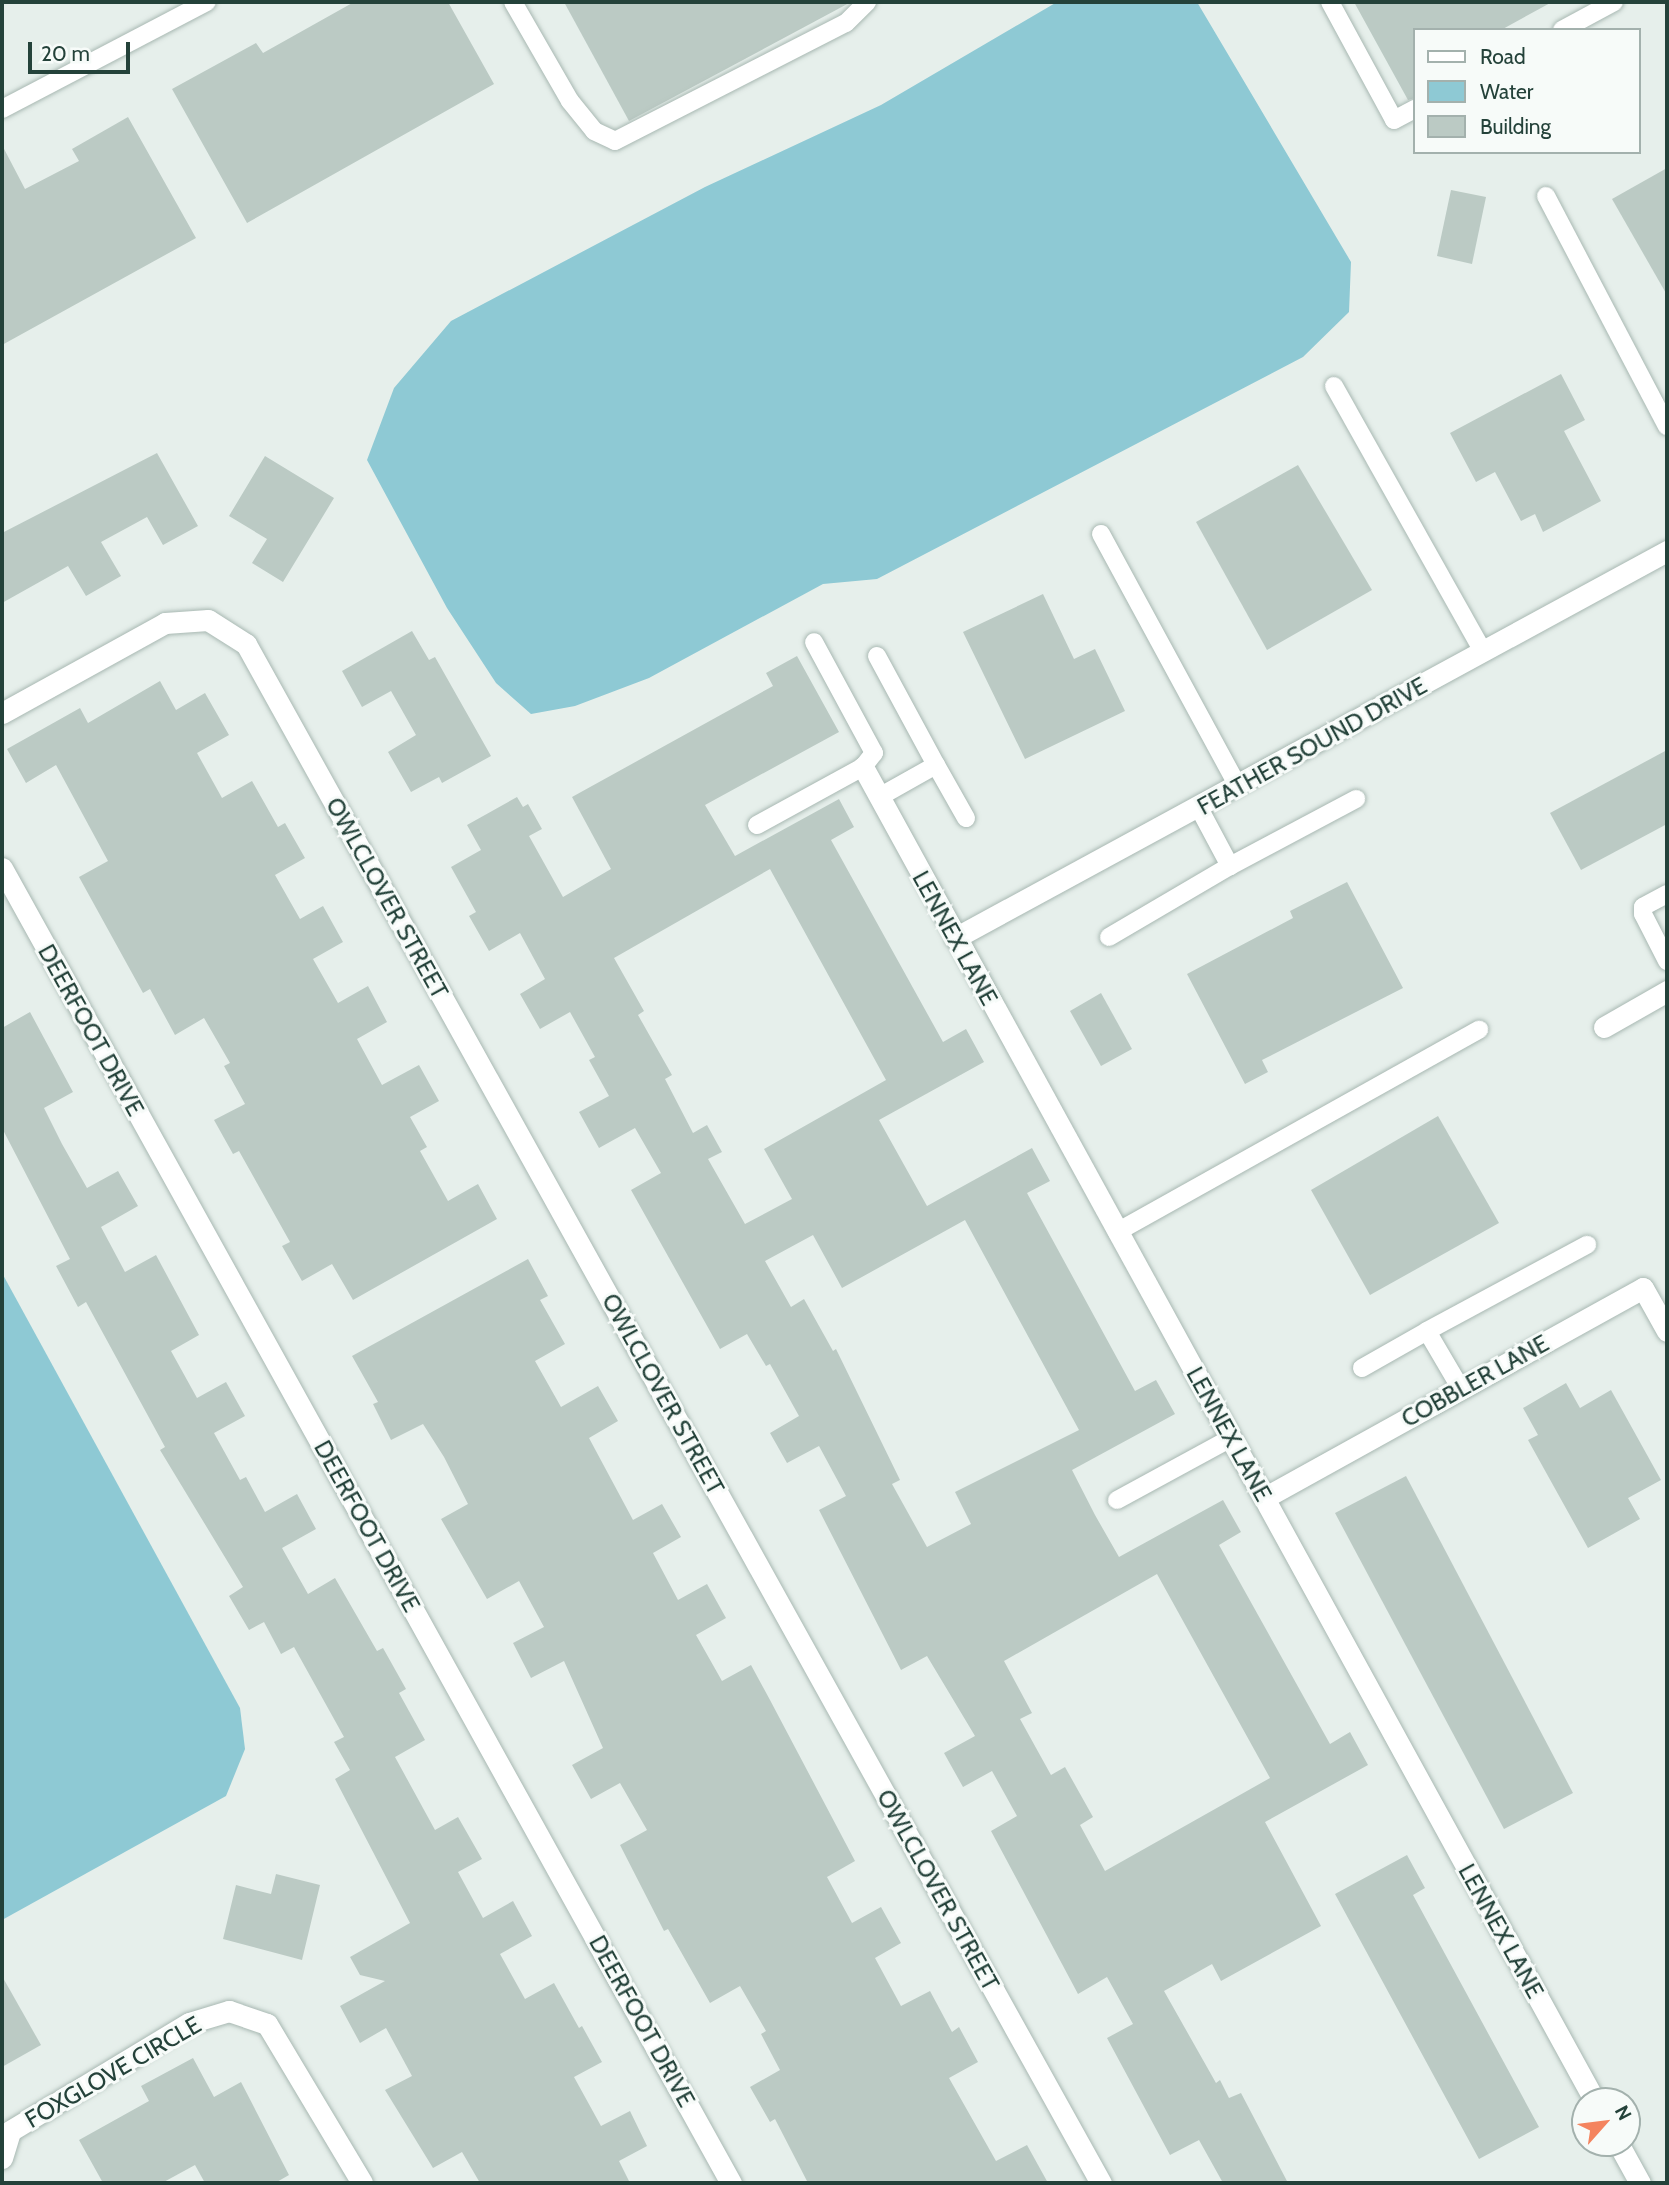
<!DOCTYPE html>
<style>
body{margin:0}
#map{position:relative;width:1669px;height:2185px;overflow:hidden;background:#e6efeb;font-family:Cabin,sans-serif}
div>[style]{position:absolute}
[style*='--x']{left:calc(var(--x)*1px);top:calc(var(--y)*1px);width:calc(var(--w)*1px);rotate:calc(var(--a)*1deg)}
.water>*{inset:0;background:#8ec9d4}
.building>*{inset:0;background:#bbcac4}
.roads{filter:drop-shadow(0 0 2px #a8b8b2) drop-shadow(0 0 2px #a8b8b2)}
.lane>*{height:18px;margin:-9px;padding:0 9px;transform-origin:9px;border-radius:9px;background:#fff}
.street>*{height:21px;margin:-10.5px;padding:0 10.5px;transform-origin:10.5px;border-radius:10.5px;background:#fff}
span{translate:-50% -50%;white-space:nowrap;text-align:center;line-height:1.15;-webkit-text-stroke:6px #f7fbf9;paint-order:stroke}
.street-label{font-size:24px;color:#24423a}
.frame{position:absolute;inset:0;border:4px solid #24423a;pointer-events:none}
.legend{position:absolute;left:1413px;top:28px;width:228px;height:126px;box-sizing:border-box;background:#f7fbf9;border:2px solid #a3b1ad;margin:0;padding:9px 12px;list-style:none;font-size:21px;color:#24423a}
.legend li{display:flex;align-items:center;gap:14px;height:35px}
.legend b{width:35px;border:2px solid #a3b1ad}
.north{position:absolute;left:1571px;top:2087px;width:70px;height:70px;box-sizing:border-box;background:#f7fbf9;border:2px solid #a3b1ad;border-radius:50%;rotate:62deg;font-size:19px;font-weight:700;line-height:28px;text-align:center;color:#24423a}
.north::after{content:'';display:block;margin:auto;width:24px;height:32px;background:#f4845f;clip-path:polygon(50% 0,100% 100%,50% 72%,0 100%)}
.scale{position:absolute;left:28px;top:42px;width:102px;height:32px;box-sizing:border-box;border:4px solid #24423a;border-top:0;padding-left:9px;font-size:21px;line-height:24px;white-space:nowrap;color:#24423a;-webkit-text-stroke:5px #f7fbf9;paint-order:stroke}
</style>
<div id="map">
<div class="water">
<i style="clip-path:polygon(1057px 2px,1197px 2px,1351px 262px,1349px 312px,1303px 357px,877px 579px,823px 584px,649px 678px,575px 706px,531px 714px,496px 683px,447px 608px,367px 460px,394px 388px,451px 321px,705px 187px,881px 105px)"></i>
<i style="clip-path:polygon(2px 1273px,240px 1708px,245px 1749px,226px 1796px,2px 1920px)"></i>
</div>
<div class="building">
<i style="clip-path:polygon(354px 2px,448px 2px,494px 84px,247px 223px,172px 89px,256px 43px,263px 53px)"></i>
<i style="clip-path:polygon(564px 2px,851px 2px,629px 121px)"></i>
<i style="clip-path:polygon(1354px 2px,1552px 2px,1501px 30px,1415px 30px,1415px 98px,1408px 100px)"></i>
<i style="clip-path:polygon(128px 117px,196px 238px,2px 345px,2px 145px,25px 189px,79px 161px,72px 149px)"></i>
<i style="clip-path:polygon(1667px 168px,1667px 295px,1612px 199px)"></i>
<i style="clip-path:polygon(1451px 190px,1486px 197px,1472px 264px,1437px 256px)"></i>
<i style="clip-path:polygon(1561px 374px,1585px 420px,1564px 431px,1601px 501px,1543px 532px,1535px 514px,1521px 521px,1495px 472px,1476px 482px,1450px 433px)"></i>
<i style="clip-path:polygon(157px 453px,198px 526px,163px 545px,147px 517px,101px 542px,121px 576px,86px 596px,68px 566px,2px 603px,2px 533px)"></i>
<i style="clip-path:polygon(265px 456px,334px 498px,283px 582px,252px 563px,267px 539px,229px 516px)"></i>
<i style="clip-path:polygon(1298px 465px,1372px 590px,1267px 650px,1196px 522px)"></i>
<i style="clip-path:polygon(1043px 594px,1074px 659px,1095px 649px,1125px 711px,1025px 759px,963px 632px)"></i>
<i style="clip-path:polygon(412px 631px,429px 660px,435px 657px,491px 756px,442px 783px,439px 777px,411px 792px,388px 752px,416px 735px,391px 691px,362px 707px,342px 671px)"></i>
<i style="clip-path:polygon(evenodd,797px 656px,839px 732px,705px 805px,735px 856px,839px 799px,854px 827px,831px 840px,943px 1042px,966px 1029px,984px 1062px,879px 1120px,927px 1206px,1032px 1148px,1050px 1181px,1027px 1193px,1135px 1391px,1156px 1380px,1175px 1414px,1072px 1470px,1095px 1515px,1119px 1557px,1223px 1500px,1241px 1532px,1219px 1545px,1330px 1744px,1350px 1732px,1368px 1765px,1265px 1822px,1321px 1926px,1221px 1981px,1212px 1964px,1164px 1991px,1216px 2083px,1220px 2080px,1229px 2098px,1241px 2093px,1288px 2183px,1223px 2183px,1199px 2140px,1170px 2155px,1107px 2038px,1133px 2024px,1107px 1977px,1078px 1994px,991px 1831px,1017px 1816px,992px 1771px,963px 1787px,944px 1753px,975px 1736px,927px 1656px,901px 1670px,819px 1510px,846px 1496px,819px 1446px,787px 1463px,770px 1433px,799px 1416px,770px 1364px,766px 1366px,747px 1334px,720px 1349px,631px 1190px,661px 1173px,635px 1128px,599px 1148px,579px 1112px,609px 1096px,589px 1060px,595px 1057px,570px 1012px,540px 1029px,520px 994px,545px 979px,520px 933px,489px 951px,469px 916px,476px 912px,451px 867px,481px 850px,467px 825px,517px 797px,523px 807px,528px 804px,542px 829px,529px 836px,563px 897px,611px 869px,572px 797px,773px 686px,766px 673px,797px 656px,770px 869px,886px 1080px,764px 1149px,792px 1199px,745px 1224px,708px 1159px,722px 1152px,707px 1125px,693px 1133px,665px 1079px,672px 1075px,638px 1015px,644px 1011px,614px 958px,770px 869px,797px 656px,965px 1220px,1079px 1430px,955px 1492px,971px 1524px,927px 1547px,892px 1484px,900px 1480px,836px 1349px,833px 1351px,804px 1299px,791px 1307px,765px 1261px,813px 1235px,842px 1288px,965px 1220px,797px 656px,1157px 1574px,1270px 1778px,1105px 1871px,1080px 1825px,1093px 1817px,1065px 1767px,1051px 1775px,1020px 1719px,1032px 1713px,1004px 1661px,1157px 1574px)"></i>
<i style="clip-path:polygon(160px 681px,176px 710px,205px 693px,229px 735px,197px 753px,222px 798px,252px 781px,278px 827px,285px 823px,305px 858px,275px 875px,300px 919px,323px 906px,343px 942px,313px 959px,338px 1003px,368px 986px,387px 1022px,357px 1039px,382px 1085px,419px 1065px,439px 1101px,410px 1117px,427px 1147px,420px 1151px,448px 1201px,478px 1184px,497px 1219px,353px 1300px,332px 1264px,302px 1281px,282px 1246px,290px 1242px,239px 1151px,233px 1154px,214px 1120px,245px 1104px,224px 1066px,230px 1063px,204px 1018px,175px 1035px,150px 989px,143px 993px,79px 877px,108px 861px,56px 765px,26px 783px,7px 749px,80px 708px,88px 723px)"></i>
<i style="clip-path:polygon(1667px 750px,1667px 824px,1581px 870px,1550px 813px)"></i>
<i style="clip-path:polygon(1347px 882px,1403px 988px,1262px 1060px,1268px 1072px,1245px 1084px,1187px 974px,1293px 918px,1290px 911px)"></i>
<i style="clip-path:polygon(1101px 993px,1132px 1049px,1101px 1066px,1070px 1011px)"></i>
<i style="clip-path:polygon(30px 1012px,73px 1092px,44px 1108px,62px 1144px,87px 1188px,118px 1171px,138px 1206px,101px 1227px,125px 1272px,156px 1255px,199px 1335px,171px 1351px,197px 1398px,226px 1382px,245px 1416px,214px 1433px,240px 1480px,246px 1477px,265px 1512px,297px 1494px,316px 1529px,282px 1548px,308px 1594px,335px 1578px,377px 1651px,383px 1648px,406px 1689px,399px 1693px,425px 1740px,395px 1757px,435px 1830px,458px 1817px,482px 1859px,458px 1872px,483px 1918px,513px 1901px,532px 1936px,500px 1954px,525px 1999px,554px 1983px,579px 2028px,582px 2026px,602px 2062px,574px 2077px,601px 2126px,630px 2111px,647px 2146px,619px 2161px,630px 2183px,480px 2183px,462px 2152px,433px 2168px,385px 2090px,412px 2076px,386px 2028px,360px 2043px,340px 2006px,385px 1981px,360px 1975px,350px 1957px,410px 1923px,335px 1779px,350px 1770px,334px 1742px,344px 1737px,294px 1647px,281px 1654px,264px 1622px,249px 1630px,229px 1596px,243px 1587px,160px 1450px,165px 1447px,86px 1302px,78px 1307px,56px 1266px,70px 1259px,2px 1128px,2px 1028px)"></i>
<i style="clip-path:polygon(1438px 1116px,1499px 1223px,1370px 1295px,1311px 1190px)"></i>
<i style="clip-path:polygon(528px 1259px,548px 1296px,540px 1300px,565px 1344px,535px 1361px,561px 1407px,598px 1386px,618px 1421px,589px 1438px,633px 1520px,662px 1504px,681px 1537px,653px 1553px,678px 1600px,707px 1584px,726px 1618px,696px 1635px,722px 1681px,751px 1665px,770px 1700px,855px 1861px,827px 1877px,852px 1923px,881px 1907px,901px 1943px,875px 1958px,901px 2006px,930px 1991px,952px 2032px,959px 2027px,978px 2062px,949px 2078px,996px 2161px,1027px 2145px,1048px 2183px,808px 2183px,775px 2119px,770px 2122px,750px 2087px,780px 2070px,761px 2034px,766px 2031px,740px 1986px,710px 2003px,668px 1929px,664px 1931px,620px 1845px,647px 1830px,620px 1783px,591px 1799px,572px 1765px,603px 1748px,564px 1661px,531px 1678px,513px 1643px,544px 1627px,519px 1581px,487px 1599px,441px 1519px,468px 1504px,444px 1457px,423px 1424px,391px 1440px,373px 1404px,378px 1402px,352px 1356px)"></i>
<i style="clip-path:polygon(1566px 1383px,1580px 1408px,1611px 1390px,1661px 1480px,1628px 1498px,1640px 1519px,1588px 1548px,1528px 1440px,1538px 1435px,1523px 1408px)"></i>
<i style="clip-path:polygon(1406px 1476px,1573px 1793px,1504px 1829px,1335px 1513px)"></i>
<i style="clip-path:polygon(1407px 1855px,1425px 1888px,1413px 1895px,1539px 2127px,1479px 2159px,1335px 1894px)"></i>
<i style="clip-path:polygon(276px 1874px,320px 1885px,302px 1960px,223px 1939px,236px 1885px,271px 1894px)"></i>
<i style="clip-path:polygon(2px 1976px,41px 2045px,2px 2067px)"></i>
<i style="clip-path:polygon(193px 2058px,214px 2097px,241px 2082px,289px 2175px,275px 2183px,205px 2183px,195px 2165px,162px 2183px,103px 2183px,79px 2140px,149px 2101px,141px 2086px)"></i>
</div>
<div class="roads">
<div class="lane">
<i style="--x:513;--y:2;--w:114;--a:60.1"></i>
<i style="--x:570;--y:101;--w:38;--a:51"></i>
<i style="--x:594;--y:131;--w:23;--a:25"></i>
<i style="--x:615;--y:141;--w:259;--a:-27.1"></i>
<i style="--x:846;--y:23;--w:30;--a:-45"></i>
<i style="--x:1330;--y:2;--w:134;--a:61.5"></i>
<i style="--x:1394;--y:120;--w:24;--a:-28"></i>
<i style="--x:1562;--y:30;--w:59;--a:-28.3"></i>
<i style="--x:2;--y:109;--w:231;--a:-27.6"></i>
<i style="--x:1546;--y:196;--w:260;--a:62.3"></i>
<i style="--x:1334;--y:386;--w:305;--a:60.7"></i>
<i style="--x:1101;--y:534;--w:287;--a:61.5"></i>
<i style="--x:877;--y:656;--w:124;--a:61.6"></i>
<i style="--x:936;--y:765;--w:65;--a:150.7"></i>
<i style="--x:936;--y:765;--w:61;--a:60.5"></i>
<i style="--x:1199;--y:808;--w:66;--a:61.9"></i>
<i style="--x:1230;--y:866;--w:143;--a:-28"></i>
<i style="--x:757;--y:825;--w:121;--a:-28.7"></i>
<i style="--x:863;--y:767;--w:18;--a:-52"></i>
<i style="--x:874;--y:753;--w:126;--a:-118.4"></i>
<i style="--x:1667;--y:894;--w:27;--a:152"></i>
<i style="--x:1643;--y:907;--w:7;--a:90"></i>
<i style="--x:1643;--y:914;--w:53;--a:62.9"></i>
<i style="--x:1109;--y:937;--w:140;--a:-30.4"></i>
<i style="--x:1117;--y:1232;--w:415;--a:-29.2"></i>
<i style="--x:1362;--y:1368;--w:75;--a:-29.6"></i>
<i style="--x:1461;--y:1389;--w:67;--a:-120.4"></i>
<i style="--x:1427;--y:1331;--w:182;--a:-28.3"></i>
<i style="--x:1117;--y:1500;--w:130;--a:-28.5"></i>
</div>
<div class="street">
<i style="--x:2;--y:713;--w:186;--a:-28.9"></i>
<i style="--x:165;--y:623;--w:43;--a:-4"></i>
<i style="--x:208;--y:620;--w:45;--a:32.3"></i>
<i style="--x:246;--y:644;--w:1761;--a:60.95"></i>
<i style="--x:863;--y:767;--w:1522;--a:61.25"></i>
<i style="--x:2;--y:868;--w:1504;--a:61"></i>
<i style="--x:955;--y:938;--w:810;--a:-28.53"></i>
<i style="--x:1604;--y:1027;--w:73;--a:-29.7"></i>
<i style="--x:1264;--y:1498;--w:433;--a:-29"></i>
<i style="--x:1643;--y:1288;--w:49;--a:60.8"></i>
<i style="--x:1618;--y:2143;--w:46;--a:61.2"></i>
<i style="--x:2;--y:2158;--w:28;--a:-73"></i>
<i style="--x:10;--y:2131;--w:209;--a:-31.1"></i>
<i style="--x:189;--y:2023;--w:42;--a:-16.7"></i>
<i style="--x:229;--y:2011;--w:40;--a:18.9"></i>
<i style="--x:267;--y:2024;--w:185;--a:59.1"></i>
</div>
</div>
<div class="street-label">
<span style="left:1312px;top:746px;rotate:-29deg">FEATHER SOUND DRIVE</span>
<span style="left:387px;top:898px;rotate:61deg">OWLCLOVER STREET</span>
<span style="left:955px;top:938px;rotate:61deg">LENNEX LANE</span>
<span style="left:91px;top:1030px;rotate:61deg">DEERFOOT DRIVE</span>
<span style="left:1475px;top:1381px;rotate:-29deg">COBBLER LANE</span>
<span style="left:663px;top:1394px;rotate:61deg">OWLCLOVER STREET</span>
<span style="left:1229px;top:1434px;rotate:61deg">LENNEX LANE</span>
<span style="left:367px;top:1526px;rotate:61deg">DEERFOOT DRIVE</span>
<span style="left:938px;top:1890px;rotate:61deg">OWLCLOVER STREET</span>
<span style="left:1501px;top:1931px;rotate:61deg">LENNEX LANE</span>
<span style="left:642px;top:2021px;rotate:61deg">DEERFOOT DRIVE</span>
<span style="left:113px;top:2072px;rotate:-30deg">FOXGLOVE CIRCLE</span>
</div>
<div class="frame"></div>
<ul class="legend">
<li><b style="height:9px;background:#fff"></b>Road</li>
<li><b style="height:19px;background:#8ec9d4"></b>Water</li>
<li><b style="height:19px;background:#bbcac4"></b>Building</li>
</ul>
<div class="north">N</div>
<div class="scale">20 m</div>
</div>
